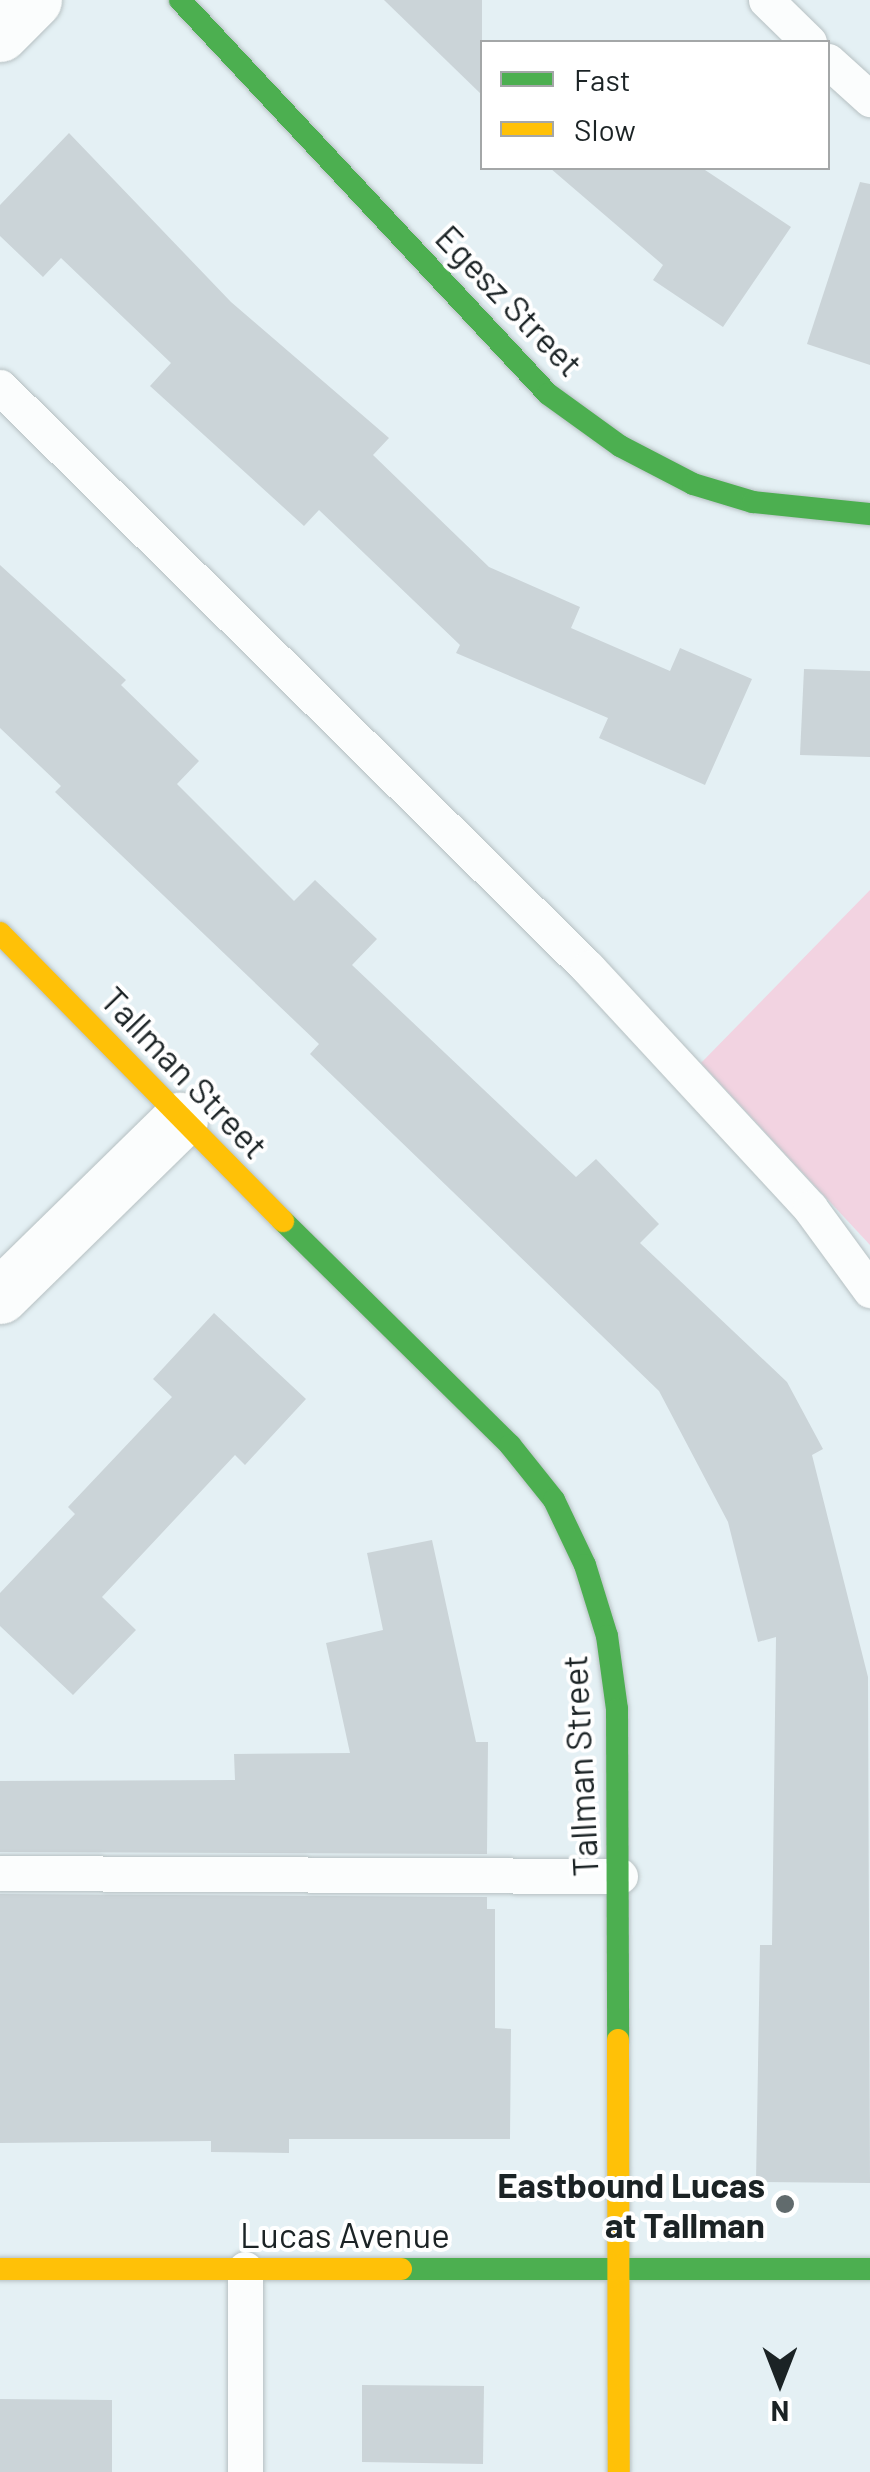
<!DOCTYPE html>
<style>
body{margin:0}
#map{position:relative;width:870px;height:2472px;overflow:hidden;background:#e4f0f4;font-family:Barlow,sans-serif}
div>[style]{position:absolute}
[style*='--x']{left:calc(var(--x)*1px);top:calc(var(--y)*1px);width:calc(var(--w)*1px);rotate:calc(var(--a)*1deg)}
.green>*{inset:0;background:#f2d3e1}
.building>*{inset:0;background:#cbd4d8}
.roads{filter:drop-shadow(0 0 2px #b6c0c2) drop-shadow(0 0 2px #b6c0c2)}
.lane>*{height:35px;margin:-17.5px;padding:0 17.5px;transform-origin:17.5px;border-radius:17.5px;background:#fbfdfd}
.street>*{height:55px;margin:-27.5px;padding:0 27.5px;transform-origin:27.5px;border-radius:27.5px;background:#fbfdfd}
.fast>*{height:22px;margin:-11px;padding:0 11px;transform-origin:11px;border-radius:11px;background:#4caf50}
.slow>*{height:22px;margin:-11px;padding:0 11px;transform-origin:11px;border-radius:11px;background:#ffc107}
.dots>*{width:28px;height:28px;translate:-50% -50%;box-sizing:border-box;border:5px solid #fff;border-radius:50%}
span{translate:-50% -50%;white-space:nowrap;text-align:center;line-height:1.15;-webkit-text-stroke:8px #fff;paint-order:stroke}
.street-label{font-size:35px;color:#1b2325}
.poi-label{font-size:35px;color:#1b2325;font-weight:700}
.right{translate:-100% -50%;text-align:right}
.legend{position:absolute;left:480px;top:40px;width:350px;height:130px;box-sizing:border-box;background:#fff;border:2px solid #a4a7a8;margin:0;padding:12px 18px;list-style:none;font-size:30px;color:#1b2325}
.legend li{display:flex;align-items:center;gap:20px;height:50px}
.legend b{width:50px;border:2px solid #a4a7a8}
.north{position:absolute;left:730px;top:2332px;width:100px;height:100px;-webkit-text-stroke:8px #fff;paint-order:stroke;rotate:180deg;font-size:28px;font-weight:700;line-height:40px;text-align:center;color:#1b2325}
.north::after{content:'';display:block;margin:auto;width:35px;height:45px;background:#1b2325;clip-path:polygon(50% 0,100% 100%,50% 72%,0 100%)}
</style>
<div id="map">
<div class="green">
<i style="clip-path:polygon(870px 890px,870px 1245px,701px 1063px)"></i>
</div>
<div class="building">
<i style="clip-path:polygon(384px 0,482px 0,482px 95px)"></i>
<i style="clip-path:polygon(69px 133px,231px 302px,389px 438px,373px 455px,489px 567px,580px 607px,571px 628px,670px 671px,680px 648px,752px 679px,705px 785px,599px 738px,608px 718px,456px 653px,460px 645px,319px 510px,304px 526px,150px 386px,171px 363px,61px 258px,43px 277px,0 236px,0 205px)"></i>
<i style="clip-path:polygon(550px 168px,702px 168px,791px 227px,723px 327px,653px 280px,663px 265px)"></i>
<i style="clip-path:polygon(860px 182px,870px 184px,870px 365px,807px 344px)"></i>
<i style="clip-path:polygon(0 565px,126px 680px,121px 685px,199px 761px,177px 784px,294px 901px,315px 880px,377px 939px,352px 965px,576px 1177px,596px 1159px,659px 1224px,640px 1243px,787px 1382px,823px 1449px,812px 1455px,868px 1677px,870px 2183px,756px 2182px,760px 1945px,772px 1945px,776px 1637px,758px 1642px,728px 1522px,659px 1391px,310px 1054px,319px 1044px,55px 792px,61px 786px,0 728px)"></i>
<i style="clip-path:polygon(804px 669px,870px 671px,870px 757px,800px 755px)"></i>
<i style="clip-path:polygon(214px 1313px,306px 1399px,245px 1465px,235px 1455px,102px 1597px,136px 1630px,73px 1695px,0 1626px,0 1593px,75px 1514px,68px 1507px,172px 1397px,153px 1379px)"></i>
<i style="clip-path:polygon(432px 1540px,476px 1742px,488px 1742px,487px 1854px,0 1852px,0 1781px,235px 1780px,234px 1754px,350px 1753px,326px 1643px,383px 1630px,367px 1553px)"></i>
<i style="clip-path:polygon(0 1894px,487px 1897px,487px 1909px,495px 1909px,495px 2028px,511px 2029px,510px 2139px,289px 2139px,289px 2153px,211px 2152px,211px 2141px,0 2143px)"></i>
<i style="clip-path:polygon(362px 2385px,484px 2386px,483px 2464px,362px 2462px)"></i>
<i style="clip-path:polygon(0 2399px,112px 2400px,112px 2472px,0 2472px)"></i>
</div>
<div class="roads">
<div class="lane">
<i style="--x:766;--y:0;--w:60;--a:44.3"></i>
<i style="--x:828;--y:61;--w:57;--a:42.1"></i>
<i style="--x:0;--y:387;--w:827;--a:44.66"></i>
<i style="--x:588;--y:968;--w:327;--a:47.2"></i>
<i style="--x:810;--y:1208;--w:102;--a:53.8"></i>
<i style="--x:0;--y:1873;--w:620;--a:0.28"></i>
<i style="--x:245;--y:2269;--w:203;--a:90"></i>
</div>
<div class="street">
<i style="--x:0;--y:34;--w:48;--a:-45"></i>
<i style="--x:0;--y:1296;--w:252;--a:-44.4"></i>
</div>
<div class="fast">
<i style="--x:180;--y:0;--w:539;--a:46.95"></i>
<i style="--x:548;--y:394;--w:89;--a:35.8"></i>
<i style="--x:620;--y:446;--w:82;--a:27.5"></i>
<i style="--x:693;--y:484;--w:63;--a:16.7"></i>
<i style="--x:753;--y:502;--w:118;--a:5.9"></i>
<i style="--x:283;--y:1221;--w:319;--a:44.6"></i>
<i style="--x:510;--y:1445;--w:70;--a:51.3"></i>
<i style="--x:554;--y:1500;--w:72;--a:64.5"></i>
<i style="--x:585;--y:1565;--w:74;--a:72.8"></i>
<i style="--x:607;--y:1636;--w:74;--a:82.2"></i>
<i style="--x:617;--y:1709;--w:331;--a:89.8"></i>
<i style="--x:401;--y:2269;--w:469;--a:0"></i>
</div>
<div class="slow">
<i style="--x:0;--y:933;--w:404;--a:45.5"></i>
<i style="--x:618;--y:2040;--w:432;--a:89.9"></i>
<i style="--x:0;--y:2269;--w:401;--a:0"></i>
</div>
</div>
<div class="dots">
<i style="left:785px;top:2204px;background:#616b6d"></i>
</div>
<div class="street-label">
<span style="left:510px;top:300px;rotate:46deg">Egesz Street</span>
<span style="left:185px;top:1072px;rotate:46deg">Tallman Street</span>
<span style="left:579px;top:1766px;rotate:-93deg">Tallman Street</span>
<span style="left:345px;top:2234px">Lucas Avenue</span>
</div>
<div class="poi-label">
<span class="right" style="left:765px;top:2204px">Eastbound Lucas<br>at Tallman</span>
</div>
<ul class="legend">
<li><b style="height:12px;background:#4caf50"></b>Fast</li>
<li><b style="height:12px;background:#ffc107"></b>Slow</li>
</ul>
<div class="north">N</div>
</div>
